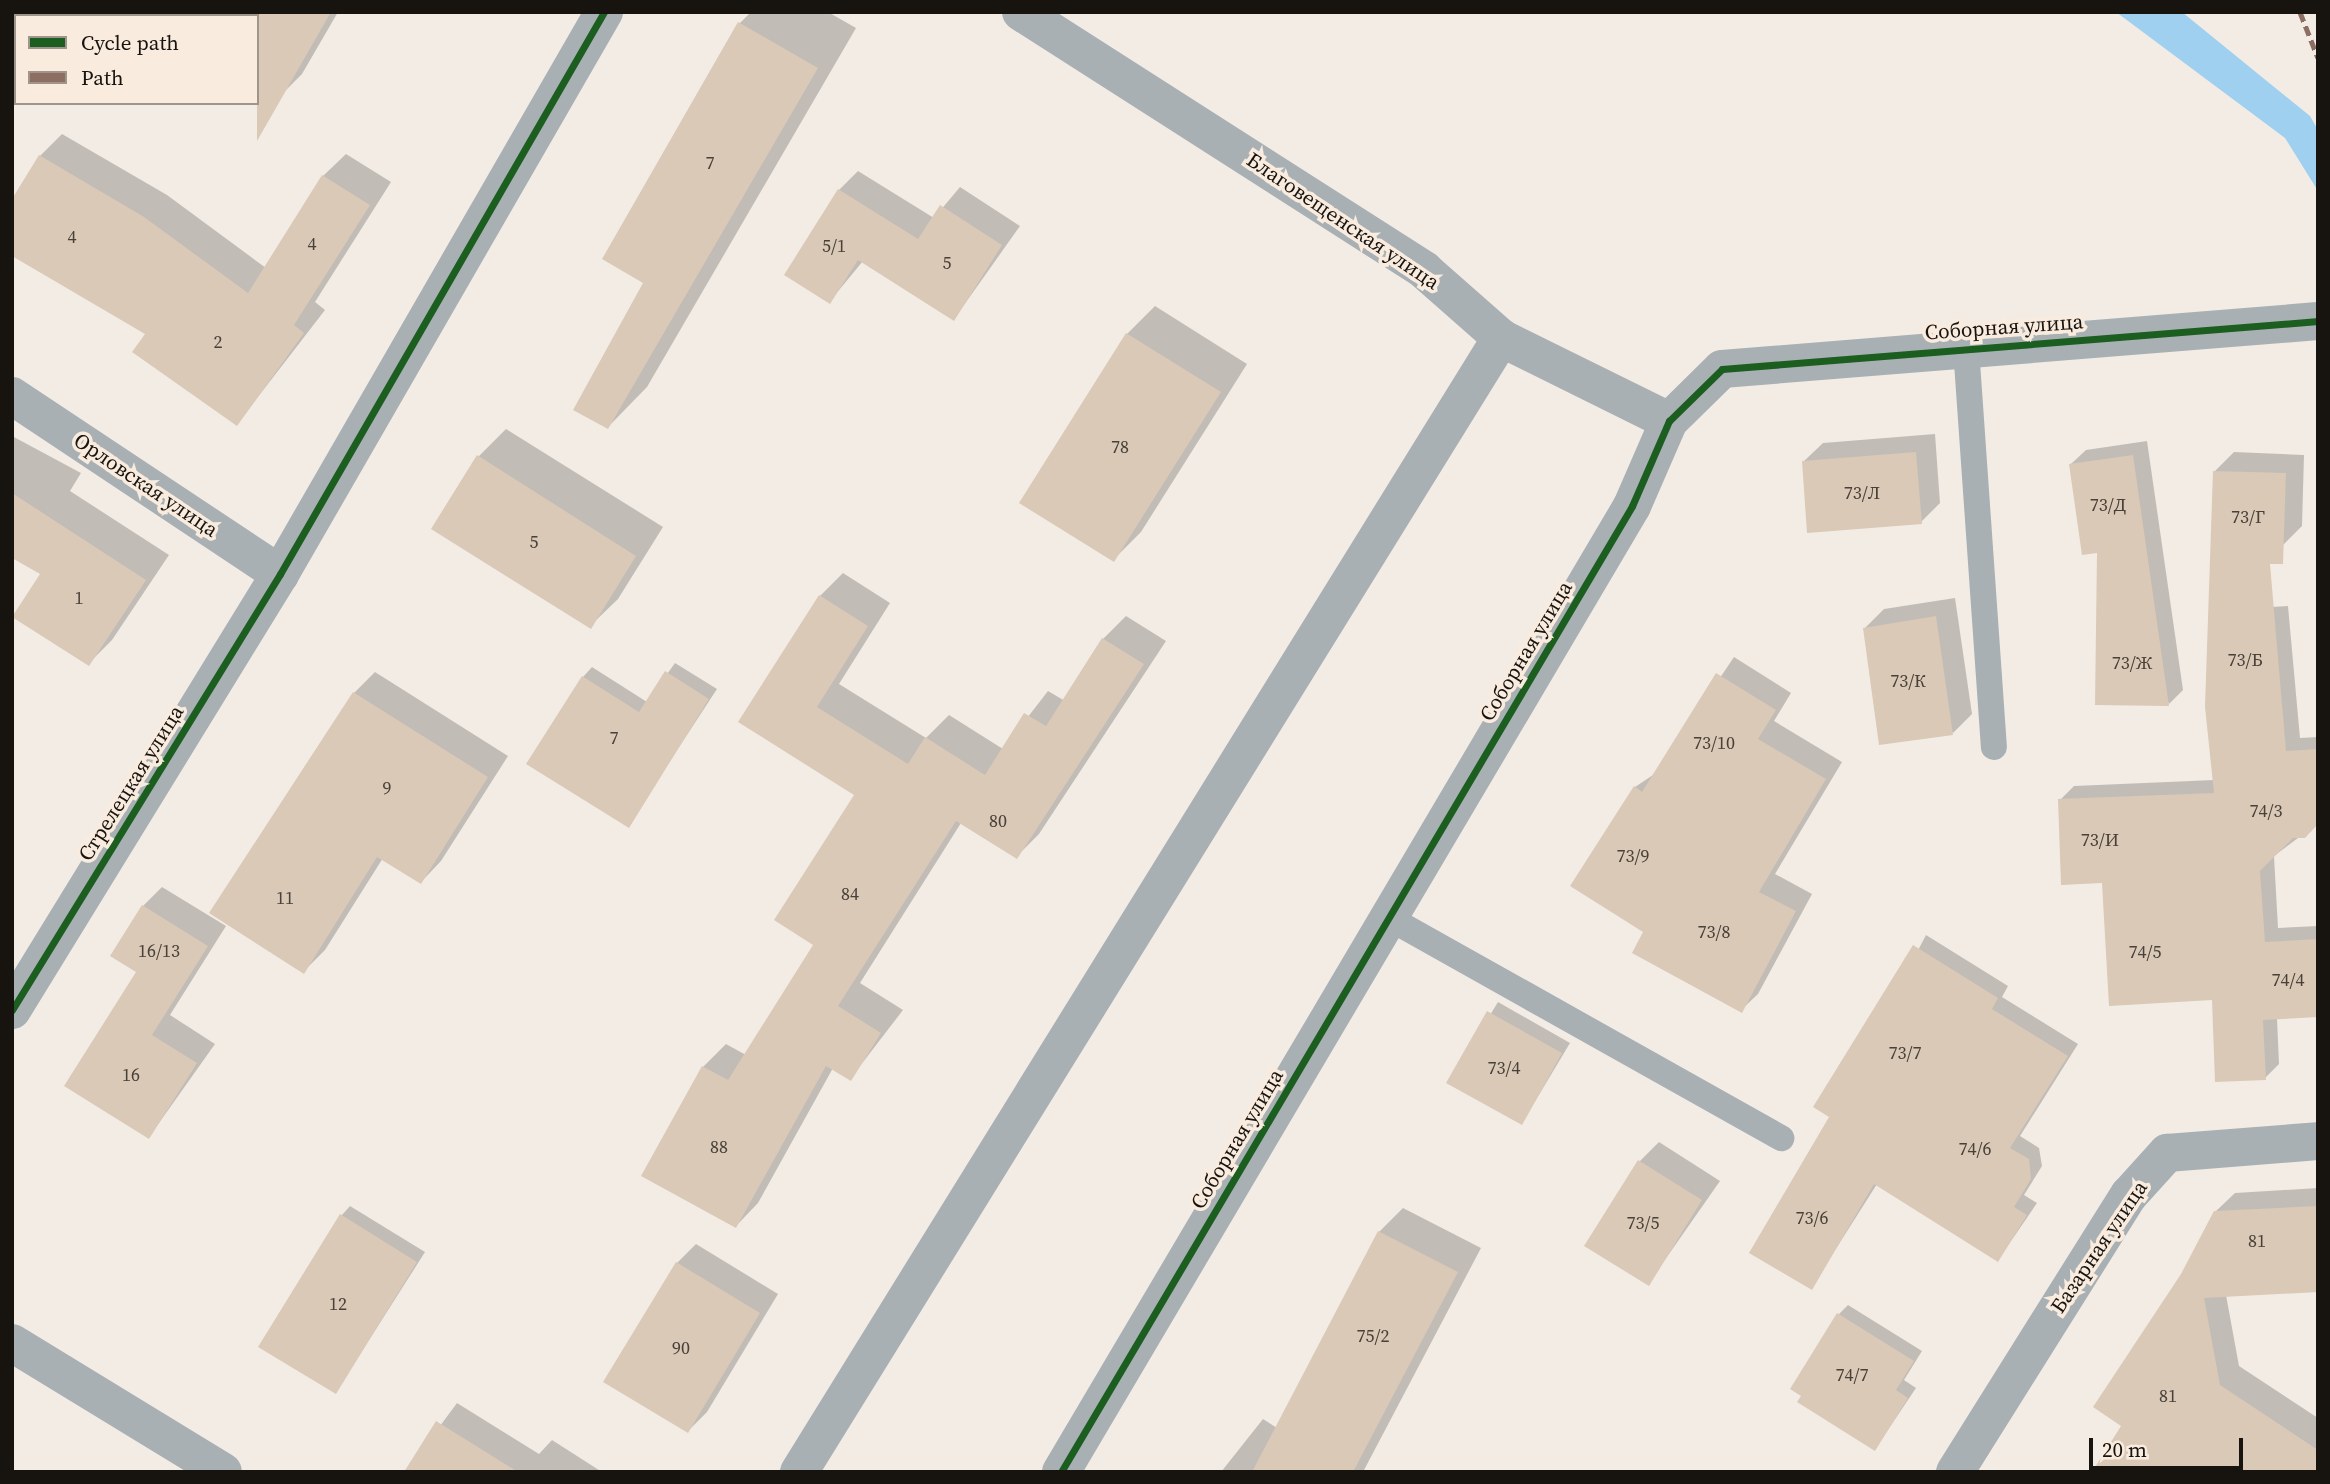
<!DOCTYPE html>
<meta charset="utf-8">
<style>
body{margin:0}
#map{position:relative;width:2330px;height:1484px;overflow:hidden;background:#f3ece5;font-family:"Source Serif 4",serif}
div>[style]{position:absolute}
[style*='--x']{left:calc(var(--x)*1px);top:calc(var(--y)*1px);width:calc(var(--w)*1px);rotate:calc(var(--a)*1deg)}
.water>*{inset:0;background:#9fd0f0}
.shadow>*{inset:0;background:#0003}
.building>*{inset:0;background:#d9c9b6}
.service>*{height:26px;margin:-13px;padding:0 13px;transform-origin:13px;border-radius:13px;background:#a8b0b4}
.minor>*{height:38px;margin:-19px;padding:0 19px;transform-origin:19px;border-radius:19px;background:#a8b0b4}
.quiet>*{height:5px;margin-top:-2.5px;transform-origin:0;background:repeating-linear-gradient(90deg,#8d6e63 0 10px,transparent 0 15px)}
.cycleway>*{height:7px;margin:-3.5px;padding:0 3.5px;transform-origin:3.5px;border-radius:3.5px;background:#1b5e20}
span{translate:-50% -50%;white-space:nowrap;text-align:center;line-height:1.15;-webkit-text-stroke:7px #f9ecdf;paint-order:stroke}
.number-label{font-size:18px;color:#484039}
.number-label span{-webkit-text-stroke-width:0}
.street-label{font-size:21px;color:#17130f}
.frame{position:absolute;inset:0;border:14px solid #17130f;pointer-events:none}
.legend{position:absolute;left:14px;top:14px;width:245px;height:91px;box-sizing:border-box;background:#f9ecdf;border:2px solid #9f958c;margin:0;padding:9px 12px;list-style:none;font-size:21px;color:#17130f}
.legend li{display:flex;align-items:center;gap:14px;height:35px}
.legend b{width:35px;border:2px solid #9f958c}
.scale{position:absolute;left:2089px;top:1438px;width:154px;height:32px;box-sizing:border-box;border:4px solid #17130f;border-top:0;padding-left:9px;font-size:21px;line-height:24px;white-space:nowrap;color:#17130f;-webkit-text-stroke:5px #f9ecdf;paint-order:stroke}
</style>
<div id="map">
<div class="water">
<i style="clip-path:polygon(2116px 12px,2182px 12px,2310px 116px,2318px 130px,2318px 191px,2285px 138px)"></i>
</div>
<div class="shadow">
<i style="clip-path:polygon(233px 12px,338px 12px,302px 74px,283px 93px,257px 16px)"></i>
<i style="clip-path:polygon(751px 12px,828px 12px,856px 28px,647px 387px,608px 427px,645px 282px,740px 23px)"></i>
<i style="clip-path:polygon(62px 134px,167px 195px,266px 268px,323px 176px,346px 154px,391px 182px,315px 302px,325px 310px,237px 424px,147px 334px,40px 156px)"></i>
<i style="clip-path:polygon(858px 171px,934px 218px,960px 187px,1020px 226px,954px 319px,863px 261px,830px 301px,839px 190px)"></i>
<i style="clip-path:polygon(1155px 306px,1247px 364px,1141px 532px,1113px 560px,1127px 334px)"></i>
<i style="clip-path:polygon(506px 429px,663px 527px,618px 599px,590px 626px,478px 457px)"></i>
<i style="clip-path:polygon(1935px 434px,1940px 503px,1921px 522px,1803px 462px,1823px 443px)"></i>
<i style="clip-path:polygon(12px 436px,81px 473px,70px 491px,169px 555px,112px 640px,88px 664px,42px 573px,12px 556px)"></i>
<i style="clip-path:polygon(2147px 441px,2183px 690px,2169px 704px,2099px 551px,2071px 464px,2086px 450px)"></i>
<i style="clip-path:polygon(2234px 452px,2304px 455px,2302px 526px,2283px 545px,2215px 471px)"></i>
<i style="clip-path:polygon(843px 573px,890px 603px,839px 684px,926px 738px,949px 715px,1003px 749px,1048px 691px,1065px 701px,1103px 639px,1126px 616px,1166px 641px,1039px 834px,1016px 857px,961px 823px,860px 983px,903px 1010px,850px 1079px,833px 1068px,758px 1203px,736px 1226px,644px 1175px,703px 1067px,726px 1044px,746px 1055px,816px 945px,857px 794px,741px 722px,820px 596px)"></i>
<i style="clip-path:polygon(1955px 598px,1972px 714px,1953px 733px,1865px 628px,1884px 609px)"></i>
<i style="clip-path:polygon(2288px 606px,2300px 738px,2318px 737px,2318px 823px,2274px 856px,2278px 928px,2318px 926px,2318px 1016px,2277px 1018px,2279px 1064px,2265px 1078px,2213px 998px,2104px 881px,2060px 800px,2074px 786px,2214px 780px,2223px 610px)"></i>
<i style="clip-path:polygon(1734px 657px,1791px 693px,1774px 721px,1842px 762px,1775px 874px,1812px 894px,1758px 994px,1741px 1010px,1645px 932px,1635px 787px,1656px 773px)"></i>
<i style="clip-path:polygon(675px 663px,717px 689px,628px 825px,583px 677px,592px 667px,647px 702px)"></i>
<i style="clip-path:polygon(375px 672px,508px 756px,441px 861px,421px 882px,383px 858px,325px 950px,304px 971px,354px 693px)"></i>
<i style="clip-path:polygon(162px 887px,226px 926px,170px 1015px,215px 1044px,149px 1137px,139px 972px,143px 906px)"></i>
<i style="clip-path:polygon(1926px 935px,2008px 986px,2002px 997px,2078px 1044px,2020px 1136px,2039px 1148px,2042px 1166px,2024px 1195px,2037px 1203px,1998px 1260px,1877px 1184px,1811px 1288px,1831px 1116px)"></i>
<i style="clip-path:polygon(1498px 1002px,1570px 1043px,1522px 1123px,1449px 1082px)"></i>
<i style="clip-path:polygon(1659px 1142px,1720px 1181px,1648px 1284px,1640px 1161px)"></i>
<i style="clip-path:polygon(2318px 1188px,2318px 1291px,2226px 1295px,2239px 1366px,2318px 1418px,2318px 1472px,2123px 1425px,2215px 1212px,2235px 1193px)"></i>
<i style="clip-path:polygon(350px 1206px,425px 1252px,336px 1392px,341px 1216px)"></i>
<i style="clip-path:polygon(1403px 1208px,1481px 1248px,1363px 1472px,1221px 1472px,1263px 1419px,1277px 1428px,1379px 1232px)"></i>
<i style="clip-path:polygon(696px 1244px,778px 1294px,707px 1412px,688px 1431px,677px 1263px)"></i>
<i style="clip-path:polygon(1848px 1305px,1922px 1351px,1904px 1380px,1916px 1388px,1875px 1449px,1839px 1314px)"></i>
<i style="clip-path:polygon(457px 1403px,539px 1454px,552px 1440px,602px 1472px,406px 1472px)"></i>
</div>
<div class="building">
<i style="clip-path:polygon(257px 12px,331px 12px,257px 141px)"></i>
<i style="clip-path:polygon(738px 22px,818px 68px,608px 429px,573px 410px,643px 283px,602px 259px)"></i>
<i style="clip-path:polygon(39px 155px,144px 217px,248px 293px,322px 175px,370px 205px,294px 325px,304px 333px,237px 426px,132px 352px,145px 334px,12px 256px,12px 199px)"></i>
<i style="clip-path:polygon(838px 189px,918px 239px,940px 205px,1002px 245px,954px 321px,858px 260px,830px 304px,784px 275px)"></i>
<i style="clip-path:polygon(1126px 333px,1221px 392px,1114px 562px,1019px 503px)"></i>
<i style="clip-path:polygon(1916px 452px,1922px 524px,1807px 533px,1802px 461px)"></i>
<i style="clip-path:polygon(477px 455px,636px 556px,591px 629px,431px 529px)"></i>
<i style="clip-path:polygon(2133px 455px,2169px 706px,2095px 705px,2097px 553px,2082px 555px,2069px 464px)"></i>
<i style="clip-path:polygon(2213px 471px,2286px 473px,2283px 564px,2270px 564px,2286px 751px,2318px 749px,2318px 824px,2305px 838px,2293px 838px,2260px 871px,2265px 942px,2318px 939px,2318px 1017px,2263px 1020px,2266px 1080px,2215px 1082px,2212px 1000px,2109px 1006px,2102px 883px,2061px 885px,2058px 799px,2214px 793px,2205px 707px)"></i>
<i style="clip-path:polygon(12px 493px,146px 580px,89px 666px,12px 617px,40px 574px,12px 558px)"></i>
<i style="clip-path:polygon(819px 595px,868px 626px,817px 707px,908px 764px,925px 737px,985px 775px,1024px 713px,1046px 726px,1102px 638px,1144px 664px,1017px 859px,956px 821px,838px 1006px,881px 1033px,851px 1081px,826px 1066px,736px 1228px,641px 1176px,702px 1066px,728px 1080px,813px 945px,774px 920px,854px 795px,738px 722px)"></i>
<i style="clip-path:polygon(1936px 616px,1953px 735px,1879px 745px,1863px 628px)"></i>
<i style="clip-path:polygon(665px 671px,709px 699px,629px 828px,526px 764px,582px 676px,639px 712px)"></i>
<i style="clip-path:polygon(1716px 673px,1776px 710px,1758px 739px,1826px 779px,1759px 892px,1796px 911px,1742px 1013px,1632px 953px,1643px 932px,1570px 886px,1634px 786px,1642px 792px)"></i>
<i style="clip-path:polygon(353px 692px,488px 777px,421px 884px,377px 857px,304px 974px,209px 913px)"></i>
<i style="clip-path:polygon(142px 905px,208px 946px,152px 1035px,197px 1063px,149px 1139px,64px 1086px,136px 972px,110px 956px)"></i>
<i style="clip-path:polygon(1913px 945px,1998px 998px,1992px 1009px,2068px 1056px,2010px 1148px,2029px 1159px,2031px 1179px,2014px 1207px,2027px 1215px,1998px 1262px,1874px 1184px,1812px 1290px,1749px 1253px,1829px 1117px,1813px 1107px)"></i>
<i style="clip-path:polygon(1487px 1011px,1562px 1053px,1522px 1125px,1446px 1083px)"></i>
<i style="clip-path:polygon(1638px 1160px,1702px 1200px,1649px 1286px,1584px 1246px)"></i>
<i style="clip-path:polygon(2318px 1206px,2318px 1292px,2204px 1298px,2220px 1385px,2318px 1450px,2318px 1472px,2092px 1472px,2121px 1426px,2093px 1407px,2181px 1274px,2214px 1211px)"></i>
<i style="clip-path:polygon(340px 1214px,417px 1262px,336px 1394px,258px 1347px)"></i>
<i style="clip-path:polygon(1378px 1231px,1458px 1272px,1353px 1472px,1252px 1472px)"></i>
<i style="clip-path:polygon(676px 1262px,760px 1313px,688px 1433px,603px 1382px)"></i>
<i style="clip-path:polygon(1837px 1313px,1914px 1361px,1896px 1390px,1908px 1398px,1875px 1451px,1797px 1402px,1801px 1396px,1790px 1389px)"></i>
<i style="clip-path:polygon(436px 1421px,518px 1472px,404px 1472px)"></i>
</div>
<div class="service">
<i style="--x:1966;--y:348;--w:400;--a:86"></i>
<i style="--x:1389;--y:918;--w:450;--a:29.3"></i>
</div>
<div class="minor">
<i style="--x:1021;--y:12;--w:479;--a:32.6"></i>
<i style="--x:1424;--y:270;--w:103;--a:41.4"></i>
<i style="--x:1501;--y:338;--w:187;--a:26.3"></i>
<i style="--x:12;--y:396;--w:322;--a:33.6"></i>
<i style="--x:12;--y:1010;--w:512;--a:-58.42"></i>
<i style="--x:280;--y:574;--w:649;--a:-60.04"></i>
<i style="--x:12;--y:1343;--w:247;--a:31.4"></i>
<i style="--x:799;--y:1472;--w:1334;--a:-58.24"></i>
<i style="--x:1061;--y:1472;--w:1122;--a:-59.41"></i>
<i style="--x:1632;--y:506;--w:93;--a:-66.5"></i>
<i style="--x:1669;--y:421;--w:74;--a:-44.5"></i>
<i style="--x:1722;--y:369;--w:598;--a:-4.6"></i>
<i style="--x:1955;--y:1472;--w:327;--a:-57.9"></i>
<i style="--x:2129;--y:1195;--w:57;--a:-47.9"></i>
<i style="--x:2167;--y:1153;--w:151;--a:-4.5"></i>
</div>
<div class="quiet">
<i style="--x:2300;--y:12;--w:49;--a:68.6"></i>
</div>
<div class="cycleway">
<i style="--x:12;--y:1010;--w:512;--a:-58.42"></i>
<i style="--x:280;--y:574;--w:649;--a:-60.04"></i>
<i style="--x:1061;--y:1472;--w:1122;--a:-59.41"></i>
<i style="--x:1632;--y:506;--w:93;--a:-66.5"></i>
<i style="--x:1669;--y:421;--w:74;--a:-44.5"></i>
<i style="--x:1722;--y:369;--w:598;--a:-4.6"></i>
</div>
<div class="number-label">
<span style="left:710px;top:163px">7</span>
<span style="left:72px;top:237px">4</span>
<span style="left:312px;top:244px">4</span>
<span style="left:834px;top:246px">5/1</span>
<span style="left:947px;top:263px">5</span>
<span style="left:218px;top:342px">2</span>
<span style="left:1120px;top:447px">78</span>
<span style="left:1862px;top:493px">73/Л</span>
<span style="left:2108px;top:505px">73/Д</span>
<span style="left:2248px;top:517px">73/Г</span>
<span style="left:534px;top:542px">5</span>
<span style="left:79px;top:598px">1</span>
<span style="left:2245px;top:660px">73/Б</span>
<span style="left:2132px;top:663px">73/Ж</span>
<span style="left:1908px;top:681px">73/К</span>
<span style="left:614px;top:738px">7</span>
<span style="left:1714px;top:743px">73/10</span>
<span style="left:387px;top:788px">9</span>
<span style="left:2266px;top:811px">74/3</span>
<span style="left:998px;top:821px">80</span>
<span style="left:2100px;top:840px">73/И</span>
<span style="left:1633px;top:856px">73/9</span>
<span style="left:850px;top:894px">84</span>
<span style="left:285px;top:898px">11</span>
<span style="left:1714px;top:932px">73/8</span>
<span style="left:159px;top:951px">16/13</span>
<span style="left:2145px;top:952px">74/5</span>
<span style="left:2288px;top:980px">74/4</span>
<span style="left:1905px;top:1053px">73/7</span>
<span style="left:1504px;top:1068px">73/4</span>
<span style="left:131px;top:1075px">16</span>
<span style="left:719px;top:1147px">88</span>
<span style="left:1975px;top:1149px">74/6</span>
<span style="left:1812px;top:1218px">73/6</span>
<span style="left:1643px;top:1223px">73/5</span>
<span style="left:2257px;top:1241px">81</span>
<span style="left:338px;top:1304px">12</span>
<span style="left:1373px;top:1336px">75/2</span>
<span style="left:681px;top:1348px">90</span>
<span style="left:1852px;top:1375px">74/7</span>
<span style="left:2168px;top:1396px">81</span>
</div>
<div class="street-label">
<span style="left:1343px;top:221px;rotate:34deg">Благовещенская улица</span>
<span style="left:2004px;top:327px;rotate:-4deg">Соборная улица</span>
<span style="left:146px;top:485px;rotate:34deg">Орловская улица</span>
<span style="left:1526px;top:651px;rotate:-59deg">Соборная улица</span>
<span style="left:131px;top:783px;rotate:-58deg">Стрелецкая улица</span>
<span style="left:1237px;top:1139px;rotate:-59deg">Соборная улица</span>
<span style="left:2099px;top:1247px;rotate:-56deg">Базарная улица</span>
</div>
<div class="frame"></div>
<ul class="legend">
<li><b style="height:9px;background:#1b5e20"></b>Cycle path</li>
<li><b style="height:9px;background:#8d6e63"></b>Path</li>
</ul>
<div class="scale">20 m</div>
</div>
